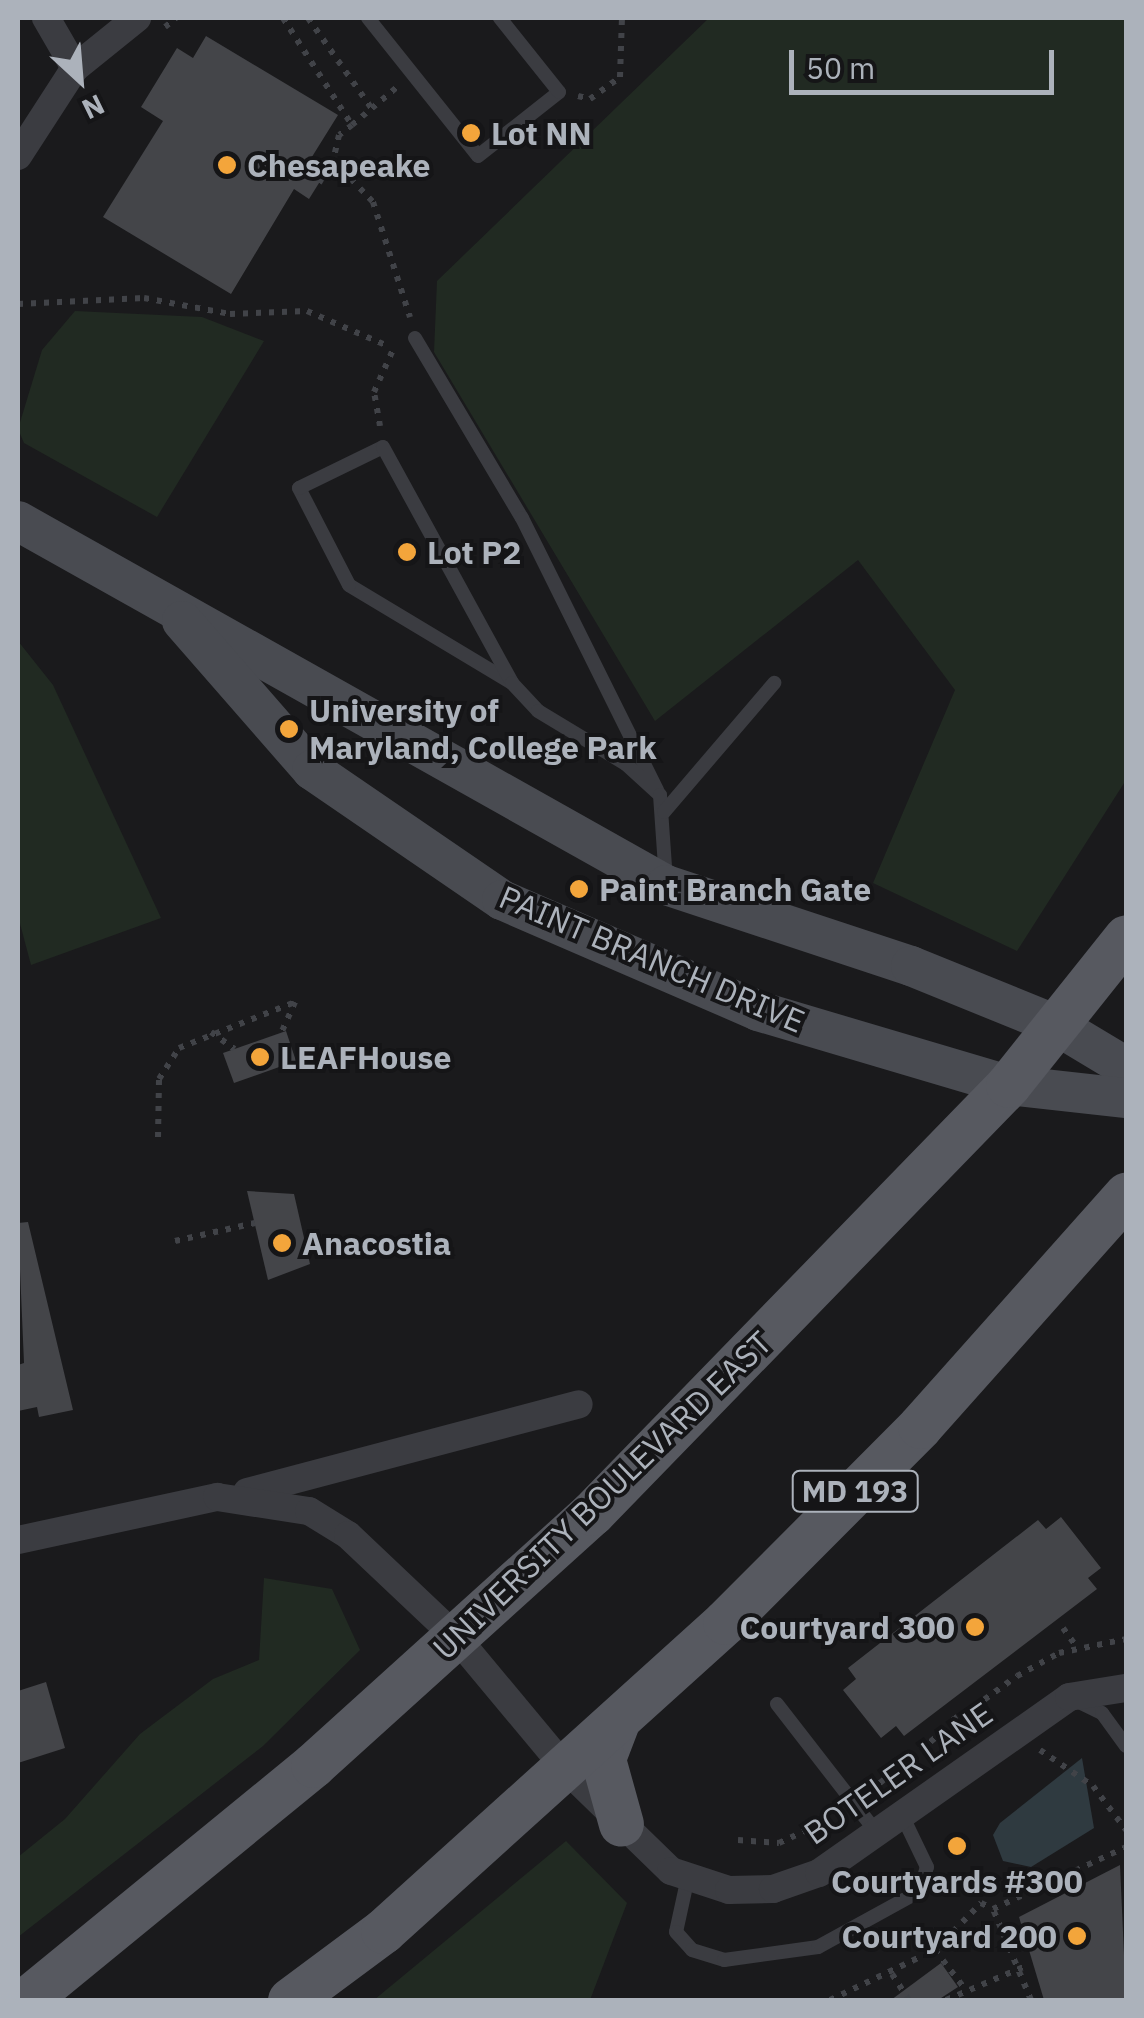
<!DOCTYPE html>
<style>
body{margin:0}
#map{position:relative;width:1144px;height:2018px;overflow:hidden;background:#1a1a1c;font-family:"IBM Plex Sans",sans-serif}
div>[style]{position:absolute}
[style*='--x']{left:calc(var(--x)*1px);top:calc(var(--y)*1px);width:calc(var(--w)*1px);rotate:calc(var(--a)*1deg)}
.green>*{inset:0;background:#212a22}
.water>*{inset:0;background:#2f3a40}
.building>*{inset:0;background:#444549}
.path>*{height:6px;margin-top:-3px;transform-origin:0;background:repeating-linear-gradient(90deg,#414348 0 5px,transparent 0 13px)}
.lane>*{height:14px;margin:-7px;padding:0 7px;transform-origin:7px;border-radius:7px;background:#3b3c41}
.street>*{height:28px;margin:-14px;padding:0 14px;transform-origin:14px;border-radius:14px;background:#3b3c41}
.secondary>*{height:40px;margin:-20px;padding:0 20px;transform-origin:20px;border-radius:20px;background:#494b51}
.primary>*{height:45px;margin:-22.5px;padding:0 22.5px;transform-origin:22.5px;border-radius:22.5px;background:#575960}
.dots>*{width:28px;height:28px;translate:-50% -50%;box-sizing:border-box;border:5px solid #151517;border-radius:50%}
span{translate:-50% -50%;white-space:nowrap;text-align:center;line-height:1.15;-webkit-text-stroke:8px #151517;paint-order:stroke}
.shield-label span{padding:2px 8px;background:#151517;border:2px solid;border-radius:8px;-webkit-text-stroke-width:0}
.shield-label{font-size:30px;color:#acb2bb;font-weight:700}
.poi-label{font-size:32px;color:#acb2bb;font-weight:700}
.left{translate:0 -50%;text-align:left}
.right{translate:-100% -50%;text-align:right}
.street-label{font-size:32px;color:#acb2bb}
.frame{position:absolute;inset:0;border:20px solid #acb2bb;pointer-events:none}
.north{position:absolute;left:30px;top:30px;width:100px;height:100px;-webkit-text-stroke:8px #151517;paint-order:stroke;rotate:154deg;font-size:28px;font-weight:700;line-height:40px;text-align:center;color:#acb2bb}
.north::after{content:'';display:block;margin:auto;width:35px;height:45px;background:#acb2bb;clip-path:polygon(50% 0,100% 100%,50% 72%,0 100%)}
.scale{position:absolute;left:789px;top:50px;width:265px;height:45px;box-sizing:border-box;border:5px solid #acb2bb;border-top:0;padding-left:12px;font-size:30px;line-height:35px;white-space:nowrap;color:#acb2bb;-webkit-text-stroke:8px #151517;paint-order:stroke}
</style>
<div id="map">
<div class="green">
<i style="clip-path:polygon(709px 18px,1126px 18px,1126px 780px,1017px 951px,873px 883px,955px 690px,858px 560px,655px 721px,434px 352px,437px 281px)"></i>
<i style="clip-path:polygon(75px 311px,202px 317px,264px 341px,157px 517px,24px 443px,18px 429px,42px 350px)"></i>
<i style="clip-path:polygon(18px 641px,53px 685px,161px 918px,31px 965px,18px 916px)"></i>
<i style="clip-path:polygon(264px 1578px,332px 1589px,360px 1650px,263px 1746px,18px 1937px,18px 1857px,65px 1819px,140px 1734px,213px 1679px,259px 1660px)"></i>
<i style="clip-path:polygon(566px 1841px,627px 1903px,590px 2000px,374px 2000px)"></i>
</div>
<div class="water">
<i style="clip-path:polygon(1082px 1758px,1094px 1828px,1031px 1867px,1003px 1861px,993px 1835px,1000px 1823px)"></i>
</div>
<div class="building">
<i style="clip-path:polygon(206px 36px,338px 115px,310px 160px,326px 170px,319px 183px,309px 199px,294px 189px,231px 294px,103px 217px,163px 121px,141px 107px,177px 48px,193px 58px)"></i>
<i style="clip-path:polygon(286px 1031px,296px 1061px,234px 1083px,223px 1053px)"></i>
<i style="clip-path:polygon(247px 1191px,294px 1194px,310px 1264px,268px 1280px)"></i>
<i style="clip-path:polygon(28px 1222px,73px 1410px,39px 1417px,37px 1407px,18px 1411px,18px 1365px,24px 1363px,18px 1223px)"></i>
<i style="clip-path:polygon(1061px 1517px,1101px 1568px,1088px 1578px,1097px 1589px,904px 1736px,896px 1726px,881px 1738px,843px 1690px,856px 1679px,848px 1668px,1038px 1520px,1046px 1529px)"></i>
<i style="clip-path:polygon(46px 1682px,65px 1748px,18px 1763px,18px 1691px)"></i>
<i style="clip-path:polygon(1120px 1865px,1126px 2000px,1044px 2000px,1019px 1917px)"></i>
<i style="clip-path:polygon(941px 1963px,958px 1987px,938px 2000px,891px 2000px)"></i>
</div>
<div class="path">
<i style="--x:283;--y:18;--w:127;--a:57.2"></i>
<i style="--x:352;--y:125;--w:16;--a:142"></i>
<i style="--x:339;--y:135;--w:26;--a:103"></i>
<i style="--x:333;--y:160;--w:58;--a:46.4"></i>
<i style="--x:373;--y:202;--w:121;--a:72.2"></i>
<i style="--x:308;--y:18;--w:111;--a:54.9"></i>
<i style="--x:165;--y:27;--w:14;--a:-39"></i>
<i style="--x:578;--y:96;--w:12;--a:14"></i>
<i style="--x:590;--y:99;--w:37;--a:-36"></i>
<i style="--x:620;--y:77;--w:59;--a:-88.1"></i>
<i style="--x:352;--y:125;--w:59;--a:-40.2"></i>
<i style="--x:319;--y:183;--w:27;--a:-59"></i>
<i style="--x:18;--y:304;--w:126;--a:-2.7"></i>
<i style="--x:144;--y:298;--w:87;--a:10.5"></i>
<i style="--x:230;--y:314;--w:77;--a:-2.2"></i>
<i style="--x:307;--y:311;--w:90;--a:23.4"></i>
<i style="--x:380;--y:426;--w:35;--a:-100"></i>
<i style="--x:374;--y:392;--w:51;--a:-65.9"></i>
<i style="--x:211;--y:1032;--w:29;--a:36"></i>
<i style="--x:158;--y:1137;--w:58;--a:-89"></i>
<i style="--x:159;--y:1079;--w:37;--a:-57"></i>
<i style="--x:179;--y:1048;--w:125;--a:-21.6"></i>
<i style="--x:295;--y:1002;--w:34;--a:114"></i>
<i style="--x:175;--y:1241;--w:82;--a:-12.7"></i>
<i style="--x:1063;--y:1628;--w:24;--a:54"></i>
<i style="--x:953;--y:1716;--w:14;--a:56"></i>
<i style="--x:1040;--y:1750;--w:64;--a:34.2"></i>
<i style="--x:1093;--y:1786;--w:55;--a:53.1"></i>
<i style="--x:870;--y:1791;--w:92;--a:-39.2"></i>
<i style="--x:941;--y:1733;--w:9;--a:41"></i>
<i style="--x:948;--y:1739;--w:34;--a:-38"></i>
<i style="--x:975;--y:1718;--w:11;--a:-95"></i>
<i style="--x:974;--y:1707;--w:53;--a:-35.8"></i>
<i style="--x:1017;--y:1676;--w:48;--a:-28.7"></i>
<i style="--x:1059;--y:1653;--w:68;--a:-11.8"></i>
<i style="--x:738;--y:1840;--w:41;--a:4.2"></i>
<i style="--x:779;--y:1843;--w:64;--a:-25"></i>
<i style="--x:935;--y:1950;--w:49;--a:52.4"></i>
<i style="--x:892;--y:1974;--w:31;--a:57"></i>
<i style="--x:830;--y:2000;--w:116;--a:-25.5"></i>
<i style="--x:935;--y:1950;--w:66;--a:-45.6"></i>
<i style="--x:981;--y:1903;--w:13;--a:27"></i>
<i style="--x:946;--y:2000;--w:89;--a:-23.1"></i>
<i style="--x:1031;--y:2000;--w:99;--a:-112.7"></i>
<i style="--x:993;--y:1909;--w:147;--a:-25"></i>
</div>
<div class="lane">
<i style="--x:368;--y:18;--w:176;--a:51.4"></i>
<i style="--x:478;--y:156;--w:103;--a:-38.3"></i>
<i style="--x:559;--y:92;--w:95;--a:-128.6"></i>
<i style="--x:415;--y:338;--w:209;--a:59.3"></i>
<i style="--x:522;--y:518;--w:304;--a:63.6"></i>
<i style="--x:512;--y:683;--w:190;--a:-149"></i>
<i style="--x:349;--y:585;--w:109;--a:-117.3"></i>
<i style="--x:299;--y:488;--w:93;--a:-26"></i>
<i style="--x:383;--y:447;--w:269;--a:61.3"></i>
<i style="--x:512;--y:683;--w:38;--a:47"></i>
<i style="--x:538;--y:711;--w:103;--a:31.1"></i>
<i style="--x:626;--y:764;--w:46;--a:42.4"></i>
<i style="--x:660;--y:795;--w:85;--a:86"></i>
<i style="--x:664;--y:812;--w:170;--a:-49.5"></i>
<i style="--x:1077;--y:1701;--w:28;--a:26"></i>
<i style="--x:1102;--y:1713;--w:41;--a:54"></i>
<i style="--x:777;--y:1704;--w:163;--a:52.2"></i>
<i style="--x:688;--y:1877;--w:56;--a:102.3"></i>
<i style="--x:676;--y:1932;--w:24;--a:48"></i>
<i style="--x:692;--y:1950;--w:34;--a:17"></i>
<i style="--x:724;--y:1960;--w:95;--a:-7.9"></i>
<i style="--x:818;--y:1947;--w:116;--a:-28.8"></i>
<i style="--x:920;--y:1891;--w:25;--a:-74"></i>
<i style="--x:927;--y:1867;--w:58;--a:-115.7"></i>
</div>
<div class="street">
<i style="--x:75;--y:68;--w:80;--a:-38.9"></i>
<i style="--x:18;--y:156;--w:105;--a:-57.1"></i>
<i style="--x:75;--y:68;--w:58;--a:-120.1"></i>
<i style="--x:247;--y:1492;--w:343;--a:-14.8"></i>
<i style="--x:18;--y:1540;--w:204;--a:-12.2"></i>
<i style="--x:217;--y:1497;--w:93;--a:8.7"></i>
<i style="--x:309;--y:1511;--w:46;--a:31.6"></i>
<i style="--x:348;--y:1535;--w:149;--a:43.4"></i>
<i style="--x:456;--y:1637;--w:172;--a:50.2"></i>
<i style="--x:566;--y:1769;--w:146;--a:44.2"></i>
<i style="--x:671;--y:1871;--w:61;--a:18.1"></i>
<i style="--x:729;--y:1890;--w:44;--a:-1.3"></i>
<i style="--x:773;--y:1889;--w:49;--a:-19.2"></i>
<i style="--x:819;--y:1873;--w:306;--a:-35.1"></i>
<i style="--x:1069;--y:1697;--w:58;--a:-9"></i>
</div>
<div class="secondary">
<i style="--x:18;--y:521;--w:743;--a:29.32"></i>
<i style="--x:666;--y:885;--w:258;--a:18.3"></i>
<i style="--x:911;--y:966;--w:157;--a:22.1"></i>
<i style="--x:1056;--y:1025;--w:82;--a:31"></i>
<i style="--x:182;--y:621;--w:198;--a:48.9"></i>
<i style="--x:312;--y:770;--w:230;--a:34.4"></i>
<i style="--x:502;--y:900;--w:279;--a:23.4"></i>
<i style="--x:758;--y:1011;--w:261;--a:16.5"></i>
<i style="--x:1008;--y:1085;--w:119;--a:6.3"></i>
</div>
<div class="primary">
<i style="--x:617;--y:1722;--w:40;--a:111"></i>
<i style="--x:603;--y:1759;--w:67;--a:74.5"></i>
<i style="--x:26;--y:2000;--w:371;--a:-39.3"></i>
<i style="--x:313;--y:1765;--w:376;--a:-42.1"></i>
<i style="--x:592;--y:1513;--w:597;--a:-45.81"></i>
<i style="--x:1008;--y:1085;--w:189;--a:-51.4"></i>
<i style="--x:290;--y:2000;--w:116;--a:-36.6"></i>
<i style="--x:383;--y:1931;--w:461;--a:-42.1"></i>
<i style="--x:725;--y:1622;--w:276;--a:-45.1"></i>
<i style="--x:920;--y:1426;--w:310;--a:-48.3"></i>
</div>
<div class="dots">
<i style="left:471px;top:133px;background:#f3a53b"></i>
<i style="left:227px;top:165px;background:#f3a53b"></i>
<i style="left:407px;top:552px;background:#f3a53b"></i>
<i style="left:289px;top:729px;background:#f3a53b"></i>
<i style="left:579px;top:889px;background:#f3a53b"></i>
<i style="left:260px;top:1057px;background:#f3a53b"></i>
<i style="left:282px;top:1243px;background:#f3a53b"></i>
<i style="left:975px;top:1627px;background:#f3a53b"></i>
<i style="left:957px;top:1846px;background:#f3a53b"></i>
<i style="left:1077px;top:1936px;background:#f3a53b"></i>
</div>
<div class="shield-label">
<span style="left:855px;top:1491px">MD 193</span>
</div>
<div class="poi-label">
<span class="left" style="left:491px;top:133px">Lot NN</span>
<span class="left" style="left:247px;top:165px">Chesapeake</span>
<span class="left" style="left:427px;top:552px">Lot P2</span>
<span class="left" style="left:309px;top:729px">University of<br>Maryland, College Park</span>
<span class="left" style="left:599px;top:889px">Paint Branch Gate</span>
<span class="left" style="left:280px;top:1057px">LEAFHouse</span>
<span class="left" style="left:302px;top:1243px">Anacostia</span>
<span class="right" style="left:955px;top:1627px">Courtyard 300</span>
<span style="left:957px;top:1881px">Courtyards #300</span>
<span class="right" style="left:1057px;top:1936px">Courtyard 200</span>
</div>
<div class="street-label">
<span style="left:652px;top:959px;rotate:23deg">PAINT BRANCH DRIVE</span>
<span style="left:602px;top:1495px;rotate:-44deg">UNIVERSITY BOULEVARD EAST</span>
<span style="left:898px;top:1773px;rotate:-35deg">BOTELER LANE</span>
</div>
<div class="frame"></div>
<div class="north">N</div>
<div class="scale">50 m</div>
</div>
